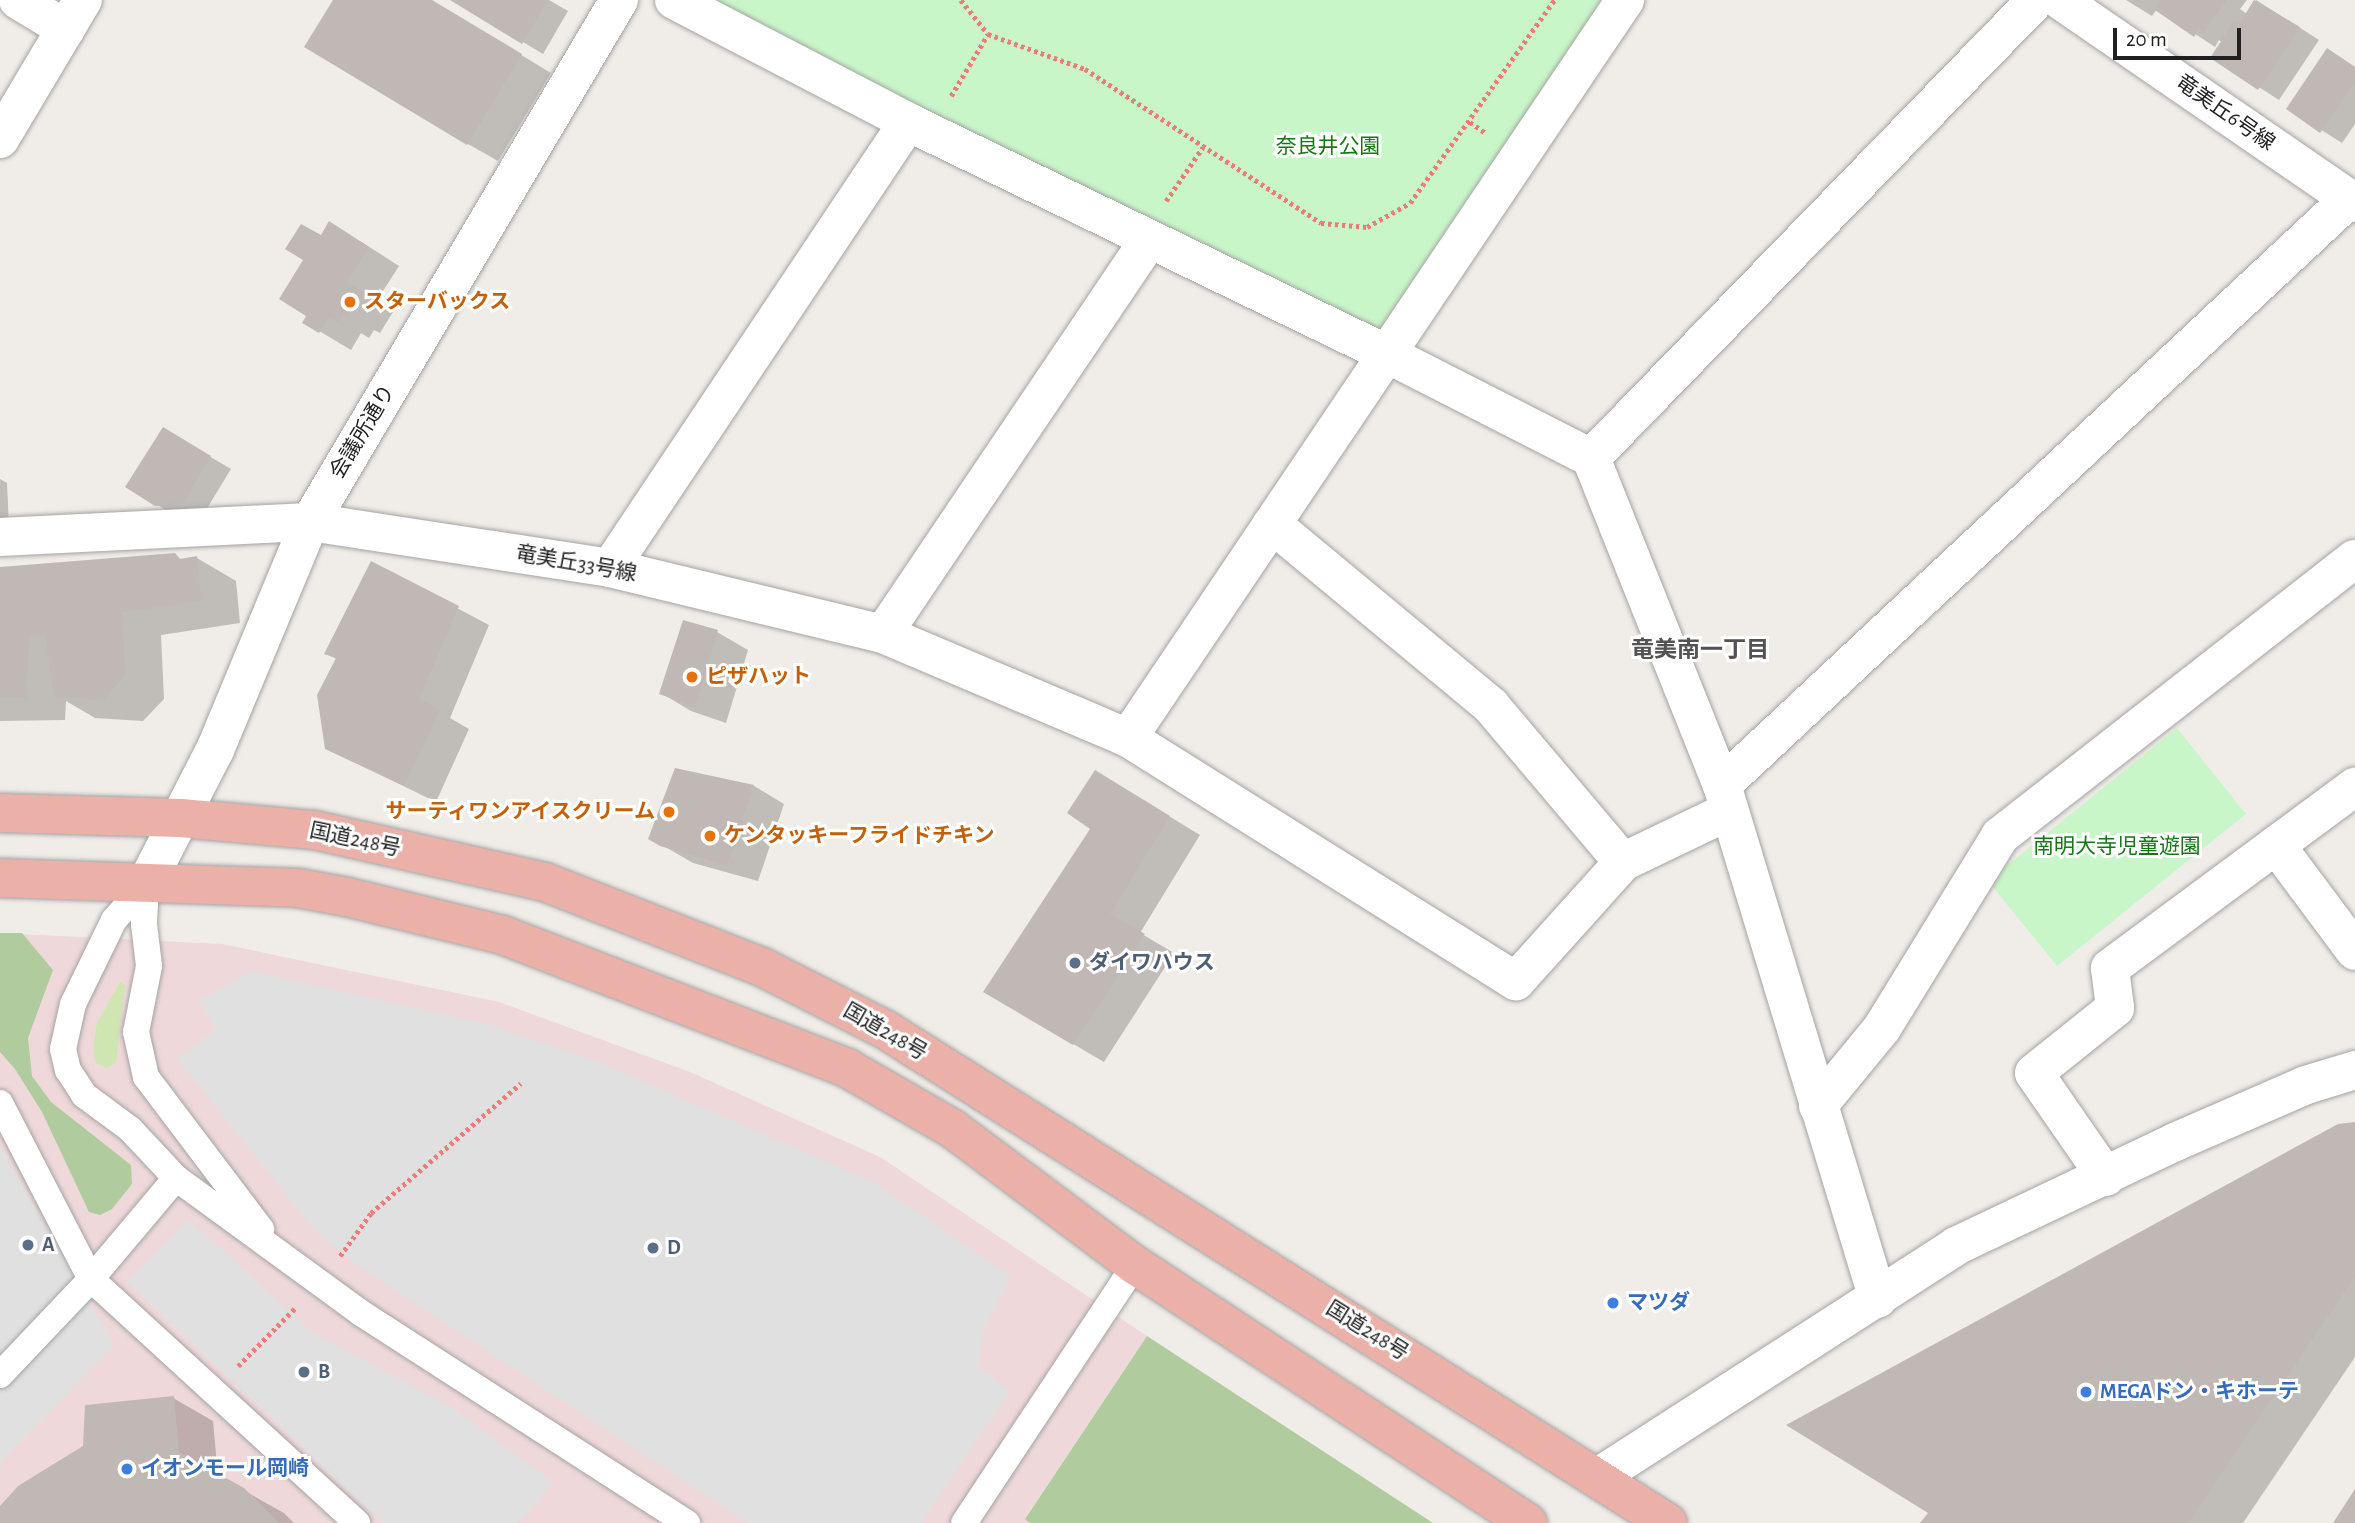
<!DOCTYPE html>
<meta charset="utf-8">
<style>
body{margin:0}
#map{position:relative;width:2355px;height:1523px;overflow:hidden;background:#f0ece7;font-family:"Alegreya Sans","Noto Sans JP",sans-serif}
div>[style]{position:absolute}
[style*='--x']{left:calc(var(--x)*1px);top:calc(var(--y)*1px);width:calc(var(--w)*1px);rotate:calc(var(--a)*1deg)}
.commercial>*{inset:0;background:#efd8d9}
.grass>*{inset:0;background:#cfe6b2}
.forest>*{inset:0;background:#b0cc9f}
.park>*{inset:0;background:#c9f6c8}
.parking>*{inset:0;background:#e0e0e0}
.shadow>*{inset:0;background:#0003}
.building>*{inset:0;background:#c0b8b4}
.path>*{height:4.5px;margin-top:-2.25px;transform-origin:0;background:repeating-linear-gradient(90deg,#ef7b79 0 3.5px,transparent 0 7px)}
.roads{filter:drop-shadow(0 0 2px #a4a4a4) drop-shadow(0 0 2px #a4a4a4)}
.service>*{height:26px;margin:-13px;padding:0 13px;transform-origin:13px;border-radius:13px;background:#fff}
.minor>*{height:38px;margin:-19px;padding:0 19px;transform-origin:19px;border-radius:19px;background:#fff}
.tertiary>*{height:38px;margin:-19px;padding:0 19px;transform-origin:19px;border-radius:19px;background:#fff}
.trunk>*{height:38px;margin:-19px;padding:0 19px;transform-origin:19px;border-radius:19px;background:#ebb1a8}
.dots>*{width:19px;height:19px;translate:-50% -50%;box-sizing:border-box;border:4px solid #fff;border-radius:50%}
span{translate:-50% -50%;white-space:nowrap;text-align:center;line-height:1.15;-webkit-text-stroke:6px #fff;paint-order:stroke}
.street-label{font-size:21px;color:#202020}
.park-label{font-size:21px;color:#147814}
.food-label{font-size:21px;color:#c56008;font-weight:700}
.left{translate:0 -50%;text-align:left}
.right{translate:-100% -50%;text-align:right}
.service-label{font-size:21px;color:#4e5e75;font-weight:700}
.shop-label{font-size:21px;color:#366cbe;font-weight:700}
.neighbourhood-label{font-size:23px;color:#535353;font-weight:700}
.scale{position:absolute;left:2113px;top:28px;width:128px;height:32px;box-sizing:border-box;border:4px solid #202020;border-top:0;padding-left:9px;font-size:21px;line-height:24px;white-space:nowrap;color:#202020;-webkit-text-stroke:5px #fff;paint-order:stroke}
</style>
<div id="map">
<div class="commercial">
<i style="clip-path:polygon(0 933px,222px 944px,499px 1002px,690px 1072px,880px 1157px,1147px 1336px,1025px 1518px,1030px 1523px,0 1523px)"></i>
</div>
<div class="grass">
<i style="clip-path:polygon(120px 982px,125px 985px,116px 1063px,106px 1068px,96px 1063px,93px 1051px,97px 1023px)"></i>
</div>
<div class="forest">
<i style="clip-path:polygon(0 933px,22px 933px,53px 970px,28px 1038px,32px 1076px,51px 1102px,131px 1165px,132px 1184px,112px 1209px,100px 1215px,89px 1212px,42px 1112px,15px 1069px,0 1052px)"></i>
<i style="clip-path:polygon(1147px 1336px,1433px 1523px,1030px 1523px,1025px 1519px)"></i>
</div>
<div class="park">
<i style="clip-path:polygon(704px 0,1605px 0,1380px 338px)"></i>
<i style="clip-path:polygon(2177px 728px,2246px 814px,2057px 966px,1988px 881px)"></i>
</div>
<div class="parking">
<i style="clip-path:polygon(251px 971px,488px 1024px,595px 1060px,873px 1182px,1011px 1276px,984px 1328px,978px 1366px,1010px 1391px,921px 1523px,747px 1523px,355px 1264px,316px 1232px,177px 1059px,216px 1029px,199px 1001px)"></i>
<i style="clip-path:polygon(0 1146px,114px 1345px,0 1463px)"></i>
<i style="clip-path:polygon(188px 1219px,312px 1332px,453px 1408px,554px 1483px,517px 1523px,383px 1523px,126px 1281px)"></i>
</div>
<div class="shadow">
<i style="clip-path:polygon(335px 0,430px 0,551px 73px,498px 161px,468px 144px)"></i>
<i style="clip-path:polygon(453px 0,549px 0,568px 11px,543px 54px)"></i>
<i style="clip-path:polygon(2126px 0,2247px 0,2240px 9px,2247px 14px,2256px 0,2319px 40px,2279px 100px,2212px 57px,2222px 42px,2219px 40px,2215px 47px,2157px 9px,2152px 16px)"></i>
<i style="clip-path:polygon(2328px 50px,2355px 67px,2355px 124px,2342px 143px,2288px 109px)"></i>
<i style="clip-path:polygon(321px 237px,360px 241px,399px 266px,376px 302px,393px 312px,380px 333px,374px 330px,369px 338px,361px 333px,351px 350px,304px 322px,309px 316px)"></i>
<i style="clip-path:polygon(163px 429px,231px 469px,203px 515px,178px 517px,156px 504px)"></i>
<i style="clip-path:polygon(0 479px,7px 483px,9px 526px,0 527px)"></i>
<i style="clip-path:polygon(174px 555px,184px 561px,197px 558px,236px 581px,240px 623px,161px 635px,164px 699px,143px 721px,95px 718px,66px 701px,65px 720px,0 721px,0 569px)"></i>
<i style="clip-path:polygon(372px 563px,489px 625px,450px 718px,469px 729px,436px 802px,326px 748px,338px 660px,326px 653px)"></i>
<i style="clip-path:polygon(717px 632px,748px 650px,726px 723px,691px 711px,661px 693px)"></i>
<i style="clip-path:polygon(676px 770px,754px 786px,784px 804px,758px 881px,693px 863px,650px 838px)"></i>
<i style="clip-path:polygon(1126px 790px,1200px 835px,1140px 933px,1174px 953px,1104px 1062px,985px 992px)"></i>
<i style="clip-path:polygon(2355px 1124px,2355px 1357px,2243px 1523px,1922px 1523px)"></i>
<i style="clip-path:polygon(173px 1398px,213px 1421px,218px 1476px,284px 1513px,294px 1523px,0 1523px,0 1509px)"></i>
</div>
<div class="building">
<i style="clip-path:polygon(333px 0,432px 0,522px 54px,467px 145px,304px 47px)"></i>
<i style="clip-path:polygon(450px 0,548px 0,522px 44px)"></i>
<i style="clip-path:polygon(2162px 0,2227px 0,2204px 32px,2199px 29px,2194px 37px,2155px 10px)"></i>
<i style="clip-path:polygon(2254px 0,2300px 27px,2258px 90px,2210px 58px,2234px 21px,2241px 21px)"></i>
<i style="clip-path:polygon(2327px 48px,2355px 67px,2355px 82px,2320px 133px,2286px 109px)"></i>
<i style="clip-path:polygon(329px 221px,369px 247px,347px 282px,364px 293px,348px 317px,343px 314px,338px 322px,330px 317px,319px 333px,302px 323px,306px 316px,279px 299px,303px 260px,285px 249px,301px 224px,321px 235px)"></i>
<i style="clip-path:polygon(163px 427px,211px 456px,182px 504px,155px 506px,125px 487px)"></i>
<i style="clip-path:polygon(175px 553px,180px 559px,197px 556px,201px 601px,122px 612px,125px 676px,103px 700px,54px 696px,45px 635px,29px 637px,26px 698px,0 698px,0 567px)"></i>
<i style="clip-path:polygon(371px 561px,459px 606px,419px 699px,440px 710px,404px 786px,325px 749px,317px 695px,336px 658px,324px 654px)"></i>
<i style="clip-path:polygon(683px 620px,718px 630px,695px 707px,659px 694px)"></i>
<i style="clip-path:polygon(675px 768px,754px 785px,727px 865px,660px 846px,648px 839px)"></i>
<i style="clip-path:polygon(1095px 770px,1170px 816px,1110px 914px,1145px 934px,1073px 1045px,983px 992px,1090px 829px,1067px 813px)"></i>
<i style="clip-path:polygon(2355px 1122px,2355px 1276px,2188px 1523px,1920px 1523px,1928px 1513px,1786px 1425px,2338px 1124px)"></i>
<i style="clip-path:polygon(174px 1396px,179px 1452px,244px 1488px,279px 1523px,0 1523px,0 1506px,18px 1486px,83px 1446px,85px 1405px)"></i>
<i style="clip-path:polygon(2355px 1489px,2355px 1523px,2333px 1523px)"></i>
</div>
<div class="path">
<i style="--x:961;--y:0;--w:43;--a:51.5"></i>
<i style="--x:988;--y:34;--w:103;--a:19.8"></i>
<i style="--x:1085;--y:69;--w:282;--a:33.1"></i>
<i style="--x:1321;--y:223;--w:46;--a:5"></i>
<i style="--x:1367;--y:227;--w:49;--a:-29.2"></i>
<i style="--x:1410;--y:203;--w:249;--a:-54.6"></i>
<i style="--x:951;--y:96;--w:72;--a:-59.2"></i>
<i style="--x:1470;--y:122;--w:19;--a:35"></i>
<i style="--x:1166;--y:201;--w:65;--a:-55.6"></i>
<i style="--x:340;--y:1256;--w:53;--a:-54.2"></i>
<i style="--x:371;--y:1213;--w:198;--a:-40.9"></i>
<i style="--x:238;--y:1366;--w:81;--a:-45.5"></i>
</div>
<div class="roads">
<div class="service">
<i style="--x:146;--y:884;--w:48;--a:131.6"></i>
<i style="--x:114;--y:920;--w:93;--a:116"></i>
<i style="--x:73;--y:1004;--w:46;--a:102.5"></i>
<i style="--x:63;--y:1049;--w:22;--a:77"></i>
<i style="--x:68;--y:1070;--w:30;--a:57"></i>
<i style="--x:84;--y:1095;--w:57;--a:36.5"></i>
<i style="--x:130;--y:1129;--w:67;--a:46.8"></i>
<i style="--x:176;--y:1178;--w:229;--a:36.1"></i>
<i style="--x:361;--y:1313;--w:388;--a:32.8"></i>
<i style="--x:146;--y:884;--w:40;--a:92.9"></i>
<i style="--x:144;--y:924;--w:42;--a:83.2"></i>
<i style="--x:149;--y:966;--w:67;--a:101.1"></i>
<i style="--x:136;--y:1032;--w:46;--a:77.5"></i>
<i style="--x:146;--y:1077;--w:191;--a:52.9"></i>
<i style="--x:0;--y:1103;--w:198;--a:62.7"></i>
<i style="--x:91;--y:1279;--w:361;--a:42.5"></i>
<i style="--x:0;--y:1375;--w:132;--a:-46.5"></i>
<i style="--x:91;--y:1279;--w:132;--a:-49.9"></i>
<i style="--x:964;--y:1523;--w:310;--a:-56.5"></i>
</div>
<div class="minor">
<i style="--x:18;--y:0;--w:56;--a:31.1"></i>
<i style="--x:674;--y:0;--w:264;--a:27.5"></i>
<i style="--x:908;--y:122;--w:532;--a:25.84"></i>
<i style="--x:1387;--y:354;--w:229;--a:27"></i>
<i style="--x:1591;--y:458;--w:352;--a:68.2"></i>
<i style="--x:1722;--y:785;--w:537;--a:73.12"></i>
<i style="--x:0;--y:139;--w:162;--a:-59.2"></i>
<i style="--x:1591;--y:458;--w:639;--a:-45.82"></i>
<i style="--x:1272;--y:524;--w:285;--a:39.7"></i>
<i style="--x:1491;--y:706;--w:204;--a:49.8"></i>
<i style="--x:0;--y:537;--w:310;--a:-2.8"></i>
<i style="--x:310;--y:522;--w:304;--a:8.7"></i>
<i style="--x:610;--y:568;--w:281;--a:13.6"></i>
<i style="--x:883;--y:634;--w:266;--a:23"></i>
<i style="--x:1128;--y:738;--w:458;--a:32.1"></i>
<i style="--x:1516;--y:981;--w:160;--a:-48"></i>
<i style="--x:1623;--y:862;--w:118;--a:-25.7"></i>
<i style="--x:610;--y:568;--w:536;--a:-56.25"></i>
<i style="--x:883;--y:634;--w:476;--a:-56"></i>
<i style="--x:1128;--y:738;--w:890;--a:-56.04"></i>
<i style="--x:1722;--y:785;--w:858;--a:-43.06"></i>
<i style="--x:2276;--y:845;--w:132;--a:53.3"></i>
<i style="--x:1818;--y:1106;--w:101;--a:-50.6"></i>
<i style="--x:1882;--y:1028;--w:225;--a:-58.4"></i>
<i style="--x:2000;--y:836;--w:450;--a:-38"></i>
<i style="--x:2106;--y:1177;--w:126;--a:-124.7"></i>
<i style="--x:2034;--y:1073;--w:104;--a:-38.7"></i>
<i style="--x:2115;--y:1008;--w:40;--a:-97.1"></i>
<i style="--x:2110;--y:968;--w:305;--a:-36.5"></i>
<i style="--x:1598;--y:1477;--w:426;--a:-32.8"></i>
<i style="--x:1956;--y:1246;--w:242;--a:-25.4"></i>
<i style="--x:2175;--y:1142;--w:143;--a:-23.5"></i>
<i style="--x:2306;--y:1085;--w:51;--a:-17"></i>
</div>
<div class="tertiary">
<i style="--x:2060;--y:0;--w:358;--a:34.5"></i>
<i style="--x:146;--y:884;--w:151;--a:-62.8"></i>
<i style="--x:215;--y:750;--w:247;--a:-67.4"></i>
<i style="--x:310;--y:522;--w:607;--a:-59.38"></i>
</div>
<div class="trunk">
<i style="--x:0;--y:813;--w:181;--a:1.6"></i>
<i style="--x:181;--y:818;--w:134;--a:5.2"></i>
<i style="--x:314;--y:830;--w:237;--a:12.7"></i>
<i style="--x:545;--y:882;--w:235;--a:21.4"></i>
<i style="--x:764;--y:968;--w:137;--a:26.9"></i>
<i style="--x:886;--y:1030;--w:924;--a:32.23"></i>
<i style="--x:0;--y:878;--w:298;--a:1.9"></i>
<i style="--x:298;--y:888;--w:50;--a:10.4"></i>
<i style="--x:347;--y:897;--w:161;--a:13.7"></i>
<i style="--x:503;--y:935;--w:369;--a:21.1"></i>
<i style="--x:847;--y:1068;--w:122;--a:29.9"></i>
<i style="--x:953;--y:1129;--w:227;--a:36.8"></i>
<i style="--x:1135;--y:1265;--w:470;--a:33.3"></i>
</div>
</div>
<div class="dots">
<i style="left:350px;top:302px;background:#e8710a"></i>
<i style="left:692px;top:677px;background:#e8710a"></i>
<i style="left:669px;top:812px;background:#e8710a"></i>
<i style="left:710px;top:836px;background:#e8710a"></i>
<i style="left:1075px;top:963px;background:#5c6f8a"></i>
<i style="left:28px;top:1245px;background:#5c6f8a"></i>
<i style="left:653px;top:1248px;background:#5c6f8a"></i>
<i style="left:1613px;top:1303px;background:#3f7fe0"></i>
<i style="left:304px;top:1372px;background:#5c6f8a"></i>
<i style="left:2086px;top:1392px;background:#3f7fe0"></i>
<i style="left:127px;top:1469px;background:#3f7fe0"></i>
</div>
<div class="street-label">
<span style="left:2225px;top:113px;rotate:35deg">竜美丘6号線</span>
<span style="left:363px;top:432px;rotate:-59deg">会議所通り</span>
<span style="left:576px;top:564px;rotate:10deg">竜美丘33号線</span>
<span style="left:355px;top:840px;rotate:12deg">国道248号</span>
<span style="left:885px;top:1032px;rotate:30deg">国道248号</span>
<span style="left:1367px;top:1331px;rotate:32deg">国道248号</span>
</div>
<div class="park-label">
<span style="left:1328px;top:147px">奈良井公園</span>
<span style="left:2117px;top:847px">南明大寺児童遊園</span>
</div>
<div class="food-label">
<span class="left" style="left:364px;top:302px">スターバックス</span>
<span class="left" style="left:706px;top:677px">ピザハット</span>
<span class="right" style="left:655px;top:812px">サーティワンアイスクリーム</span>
<span class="left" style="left:724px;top:836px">ケンタッキーフライドチキン</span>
</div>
<div class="service-label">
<span class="left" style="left:1089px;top:963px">ダイワハウス</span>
<span class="left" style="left:42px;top:1245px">A</span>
<span class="left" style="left:667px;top:1248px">D</span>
<span class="left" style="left:318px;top:1372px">B</span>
</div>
<div class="shop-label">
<span class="left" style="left:1627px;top:1303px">マツダ</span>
<span class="left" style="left:2100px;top:1392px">MEGAドン・キホーテ</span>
<span class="left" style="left:141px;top:1469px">イオンモール岡崎</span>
</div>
<div class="neighbourhood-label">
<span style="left:1700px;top:651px">竜美南一丁目</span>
</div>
<div class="scale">20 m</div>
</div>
